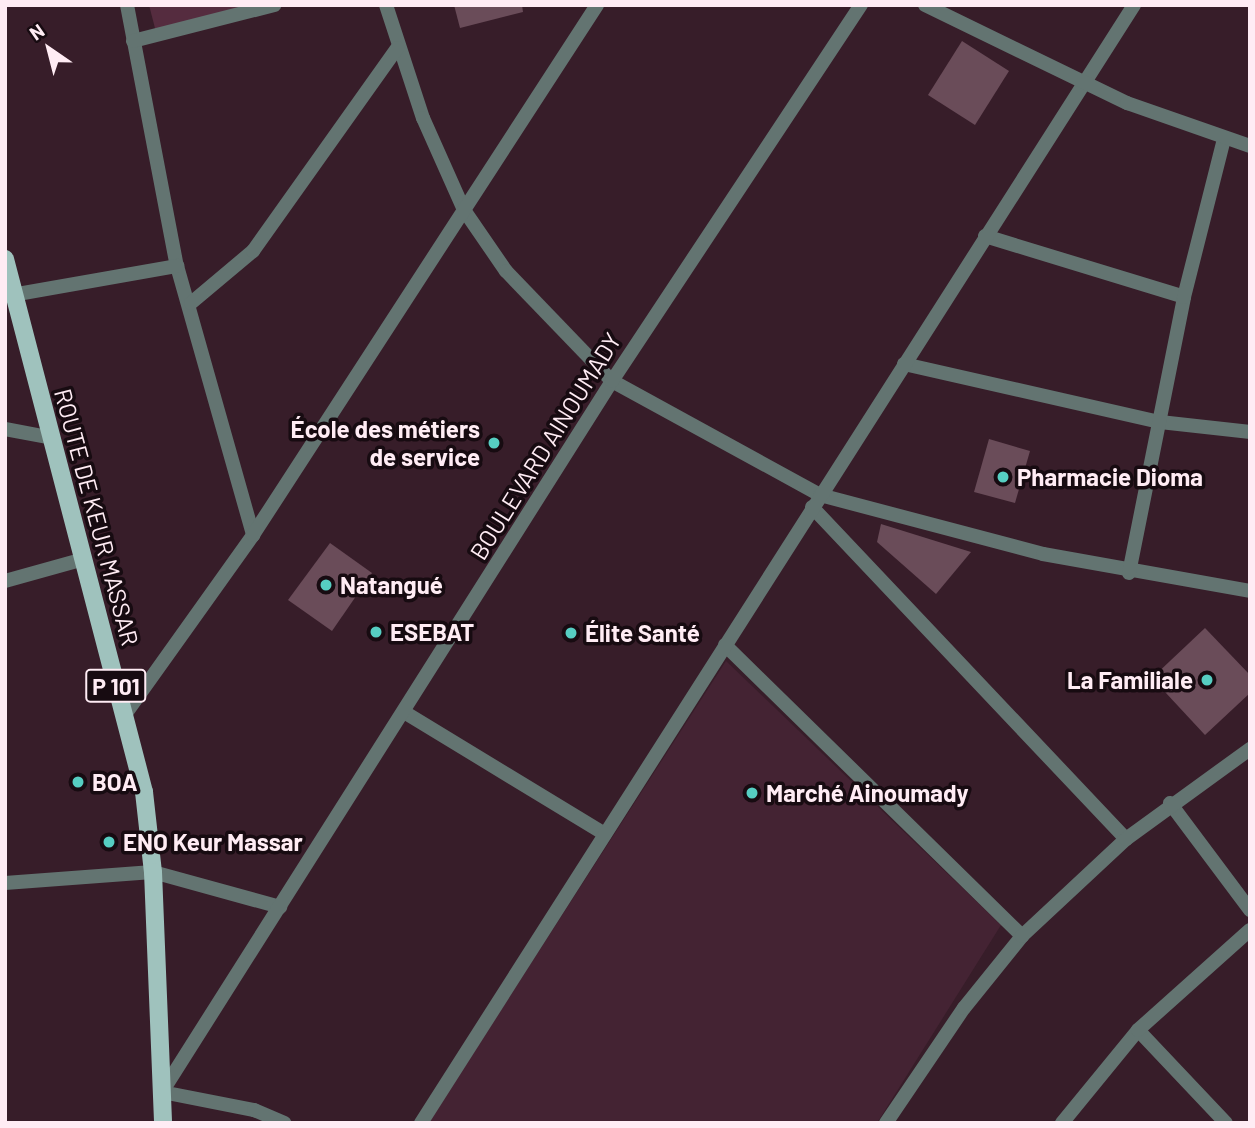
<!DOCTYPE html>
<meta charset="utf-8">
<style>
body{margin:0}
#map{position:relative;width:1255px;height:1128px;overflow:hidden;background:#371d29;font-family:Barlow,sans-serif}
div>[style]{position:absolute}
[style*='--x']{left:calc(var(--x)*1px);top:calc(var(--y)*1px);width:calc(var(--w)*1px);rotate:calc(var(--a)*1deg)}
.built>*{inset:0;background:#442333}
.green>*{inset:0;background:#552c3f}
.building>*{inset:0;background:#6a4c59}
.minor>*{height:14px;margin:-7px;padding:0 7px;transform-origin:7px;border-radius:7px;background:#637471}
.tertiary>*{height:14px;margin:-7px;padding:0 7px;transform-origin:7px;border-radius:7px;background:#637471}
.primary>*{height:18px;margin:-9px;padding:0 9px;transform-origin:9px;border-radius:9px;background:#9fc2bd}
.dots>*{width:19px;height:19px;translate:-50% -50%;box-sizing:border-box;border:4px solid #170b11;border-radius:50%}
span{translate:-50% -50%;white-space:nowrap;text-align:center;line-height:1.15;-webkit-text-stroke:7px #170b11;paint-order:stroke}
.shield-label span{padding:2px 5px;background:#170b11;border:2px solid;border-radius:5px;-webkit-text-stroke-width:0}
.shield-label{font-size:23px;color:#ffecf4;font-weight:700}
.poi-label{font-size:24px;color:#ffecf4;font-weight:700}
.right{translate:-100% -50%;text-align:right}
.left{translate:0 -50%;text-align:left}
.street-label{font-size:24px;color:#ffecf4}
.frame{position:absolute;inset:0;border:7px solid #ffecf4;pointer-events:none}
.north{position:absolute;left:14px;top:14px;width:70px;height:70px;-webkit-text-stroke:5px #170b11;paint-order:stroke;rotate:325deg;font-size:19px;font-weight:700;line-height:28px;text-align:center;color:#ffecf4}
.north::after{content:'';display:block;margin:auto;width:24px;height:32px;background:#ffecf4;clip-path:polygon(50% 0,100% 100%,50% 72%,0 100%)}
</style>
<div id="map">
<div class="built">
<i style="clip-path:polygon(726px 661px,1001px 925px,877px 1123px,428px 1123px)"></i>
</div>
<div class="green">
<i style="clip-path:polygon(149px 5px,255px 5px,156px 32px)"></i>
</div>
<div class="building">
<i style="clip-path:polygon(454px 5px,522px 5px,523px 12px,460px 28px)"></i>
<i style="clip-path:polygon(962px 41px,1009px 71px,975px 125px,928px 95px)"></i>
<i style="clip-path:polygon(989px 439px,1030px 451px,1015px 503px,974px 492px)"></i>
<i style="clip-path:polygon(881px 524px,971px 552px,936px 594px,877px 542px)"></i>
<i style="clip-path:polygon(330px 543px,372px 573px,332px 631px,288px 600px)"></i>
<i style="clip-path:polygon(1205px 628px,1250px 675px,1250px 693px,1205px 735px,1152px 678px)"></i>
</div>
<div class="minor">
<i style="--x:127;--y:5;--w:266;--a:79.2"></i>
<i style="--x:177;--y:266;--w:280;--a:74.2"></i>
<i style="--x:386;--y:5;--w:119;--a:71.9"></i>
<i style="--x:423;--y:118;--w:101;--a:66"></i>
<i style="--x:464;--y:210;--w:74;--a:55.5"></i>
<i style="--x:506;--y:271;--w:153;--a:46.1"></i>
<i style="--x:612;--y:381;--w:237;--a:28.7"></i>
<i style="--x:820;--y:495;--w:231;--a:14.8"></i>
<i style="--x:1043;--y:554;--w:210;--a:10.1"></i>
<i style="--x:133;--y:41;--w:146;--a:-14.3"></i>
<i style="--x:985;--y:236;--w:208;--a:17"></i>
<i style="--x:12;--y:295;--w:168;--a:-10"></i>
<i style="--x:191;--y:303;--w:81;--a:-40"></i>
<i style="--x:253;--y:251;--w:249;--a:-54.6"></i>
<i style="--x:904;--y:364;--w:262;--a:12.8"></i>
<i style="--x:1160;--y:422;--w:91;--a:6.3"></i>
<i style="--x:5;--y:429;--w:48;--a:10.8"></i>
<i style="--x:812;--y:507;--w:457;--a:46.6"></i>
<i style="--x:1129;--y:573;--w:281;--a:-78.7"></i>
<i style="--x:1184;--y:297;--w:163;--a:-75.8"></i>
<i style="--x:5;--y:581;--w:82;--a:-15.6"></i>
<i style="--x:725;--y:645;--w:416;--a:44.4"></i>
<i style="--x:404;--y:712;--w:235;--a:31.3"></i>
<i style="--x:124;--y:716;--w:222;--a:-54.5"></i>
<i style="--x:253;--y:535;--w:632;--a:-57.01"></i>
<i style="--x:1170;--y:803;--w:134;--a:53.2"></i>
<i style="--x:5;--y:883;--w:148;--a:-4.3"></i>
<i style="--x:153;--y:872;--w:132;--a:15.4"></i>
<i style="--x:1138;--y:1030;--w:128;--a:46.6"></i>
<i style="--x:162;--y:1092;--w:94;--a:11.1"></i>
<i style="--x:254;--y:1110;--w:33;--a:23"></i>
<i style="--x:421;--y:1123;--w:1326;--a:-57.47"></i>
<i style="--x:886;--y:1123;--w:139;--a:-55.9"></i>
<i style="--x:964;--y:1008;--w:92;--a:-51.1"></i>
<i style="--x:1022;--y:936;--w:142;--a:-43"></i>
<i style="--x:1126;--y:839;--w:153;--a:-36"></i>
<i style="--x:1062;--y:1123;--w:120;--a:-50.7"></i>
<i style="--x:1138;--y:1030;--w:150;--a:-41.8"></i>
</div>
<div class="tertiary">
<i style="--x:925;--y:5;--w:225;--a:25.9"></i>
<i style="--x:1127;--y:103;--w:130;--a:19.3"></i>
<i style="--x:162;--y:1092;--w:841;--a:-57.67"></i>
<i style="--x:612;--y:381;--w:451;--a:-56.5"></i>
</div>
<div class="primary">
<i style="--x:5;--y:259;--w:551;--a:75.38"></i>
<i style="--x:144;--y:792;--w:81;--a:83.6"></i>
<i style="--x:153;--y:872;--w:251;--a:87.7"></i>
</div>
<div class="dots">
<i style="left:494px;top:443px;background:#56cec2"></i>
<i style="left:1003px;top:477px;background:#56cec2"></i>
<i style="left:326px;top:585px;background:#56cec2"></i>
<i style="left:376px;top:632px;background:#56cec2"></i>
<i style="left:571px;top:633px;background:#56cec2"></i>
<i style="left:1207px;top:680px;background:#56cec2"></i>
<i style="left:78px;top:782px;background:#56cec2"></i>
<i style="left:752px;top:793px;background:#56cec2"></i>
<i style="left:109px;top:842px;background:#56cec2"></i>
</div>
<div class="shield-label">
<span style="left:116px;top:686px">P 101</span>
</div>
<div class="poi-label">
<span class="right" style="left:480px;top:443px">École des métiers<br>de service</span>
<span class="left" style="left:1017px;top:477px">Pharmacie Dioma</span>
<span class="left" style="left:340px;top:585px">Natangué</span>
<span class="left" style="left:390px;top:632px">ESEBAT</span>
<span class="left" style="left:585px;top:633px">Élite Santé</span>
<span class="right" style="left:1193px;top:680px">La Familiale</span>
<span class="left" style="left:92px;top:782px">BOA</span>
<span class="left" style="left:766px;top:793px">Marché Ainoumady</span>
<span class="left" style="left:123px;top:842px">ENO Keur Massar</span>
</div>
<div class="street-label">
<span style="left:545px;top:446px;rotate:-58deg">BOULEVARD AINOUMADY</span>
<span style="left:97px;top:517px;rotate:75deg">ROUTE DE KEUR MASSAR</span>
</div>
<div class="frame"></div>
<div class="north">N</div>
</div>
